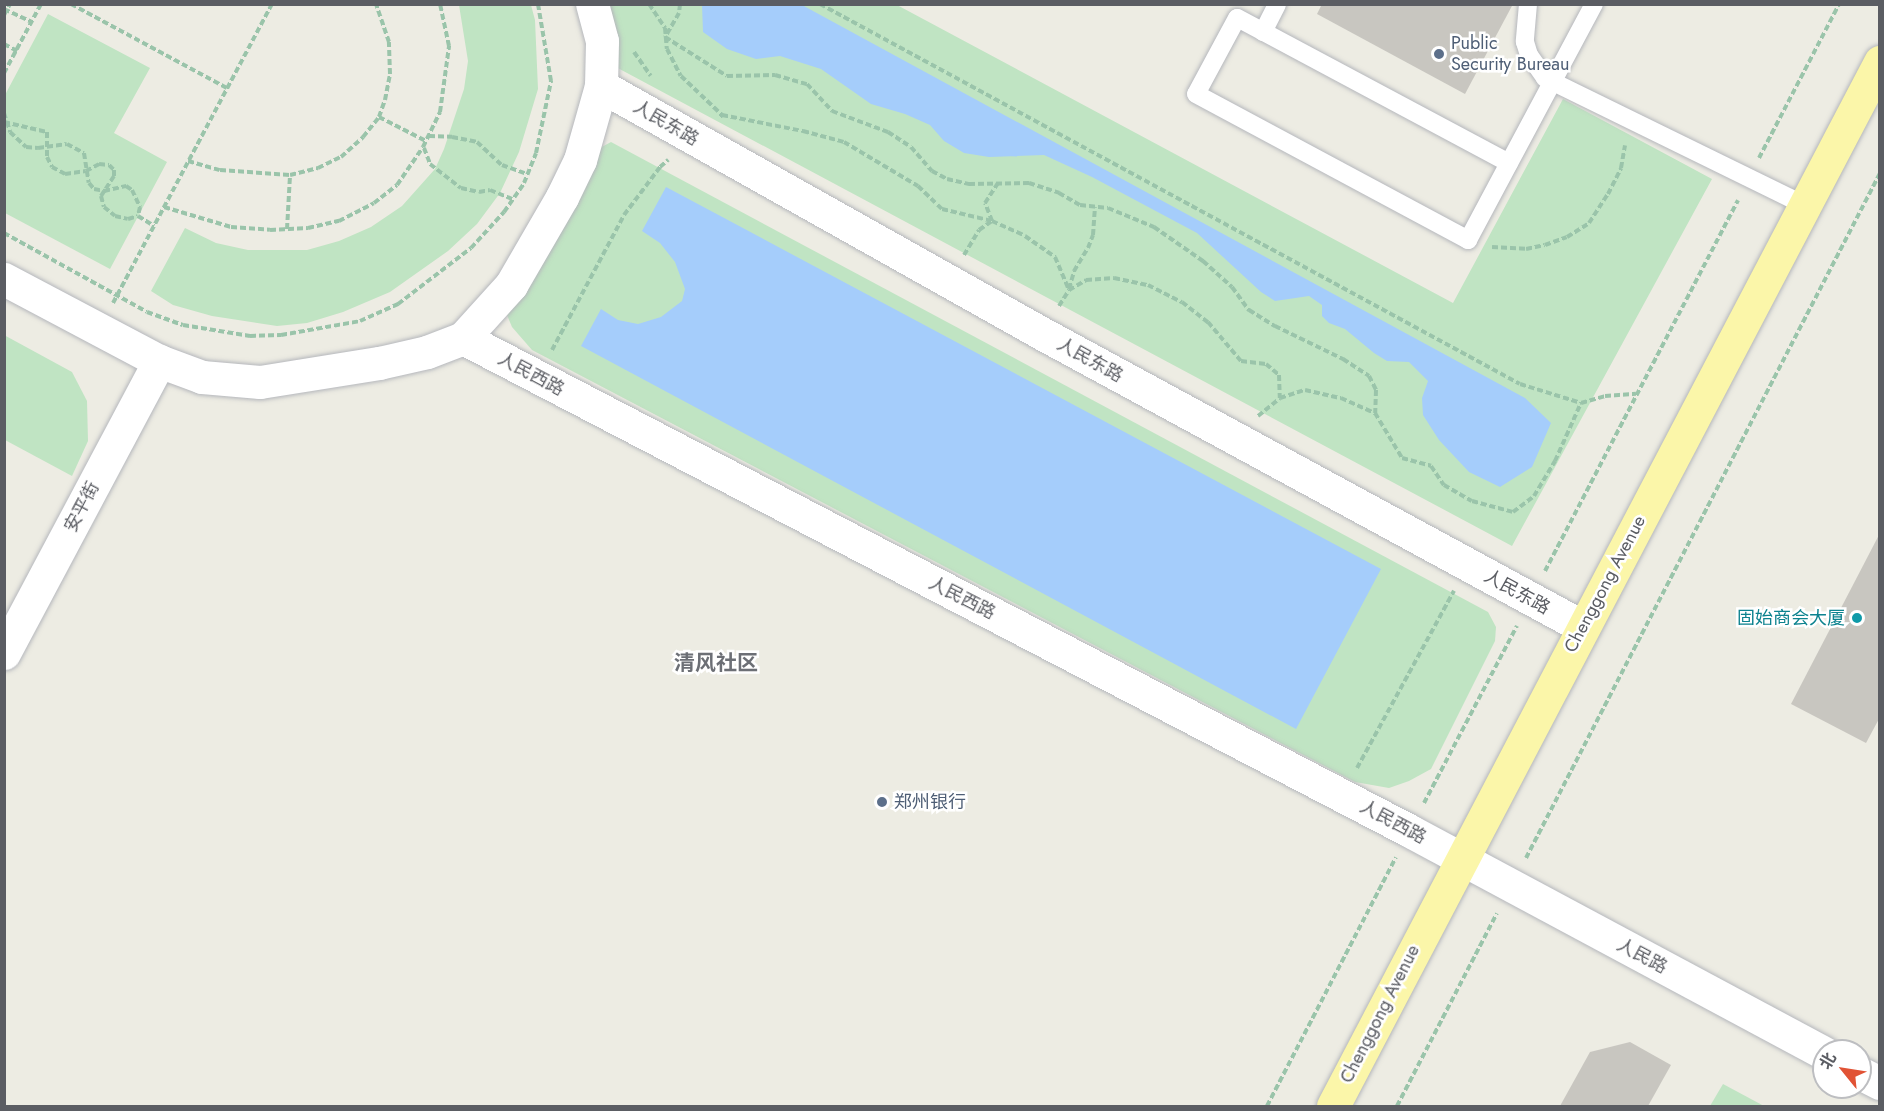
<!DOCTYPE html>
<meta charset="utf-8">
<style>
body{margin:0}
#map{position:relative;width:1884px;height:1111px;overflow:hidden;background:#edece3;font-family:Jost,"Noto Sans SC",sans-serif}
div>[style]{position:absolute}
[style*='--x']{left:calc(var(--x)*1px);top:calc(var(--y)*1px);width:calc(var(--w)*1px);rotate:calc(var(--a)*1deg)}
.green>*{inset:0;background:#c0e4c3}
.water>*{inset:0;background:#a5cdfb}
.building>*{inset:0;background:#c8c6c0}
.path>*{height:4px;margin-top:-2px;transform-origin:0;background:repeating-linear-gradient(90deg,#9ac4aa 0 6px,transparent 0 9px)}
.roads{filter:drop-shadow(0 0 2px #b5b7bc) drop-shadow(0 0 2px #b5b7bc)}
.lane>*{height:18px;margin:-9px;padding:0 9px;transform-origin:9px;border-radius:9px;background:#fff}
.street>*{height:33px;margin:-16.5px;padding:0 16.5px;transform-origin:16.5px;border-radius:16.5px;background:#fff}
.primary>*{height:33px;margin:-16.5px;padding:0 16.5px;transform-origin:16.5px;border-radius:16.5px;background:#fbf6a9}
.dots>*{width:16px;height:16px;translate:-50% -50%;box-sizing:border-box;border:3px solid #fff;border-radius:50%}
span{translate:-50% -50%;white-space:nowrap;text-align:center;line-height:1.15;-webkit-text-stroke:5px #fff;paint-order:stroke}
.service-label{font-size:18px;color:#4e5e75}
.left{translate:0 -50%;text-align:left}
.street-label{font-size:18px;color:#5b5d63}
.culture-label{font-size:18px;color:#0d838f}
.right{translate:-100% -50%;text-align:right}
.quarter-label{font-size:21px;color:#6c6f75;font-weight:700}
.frame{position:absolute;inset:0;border:6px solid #5b5d63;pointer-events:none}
.north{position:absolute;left:1812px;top:1039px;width:60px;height:60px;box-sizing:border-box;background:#fff;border:2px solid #bdbec1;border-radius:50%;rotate:300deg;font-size:16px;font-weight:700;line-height:24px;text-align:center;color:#5b5d63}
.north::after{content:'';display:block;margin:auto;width:21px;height:27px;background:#e15335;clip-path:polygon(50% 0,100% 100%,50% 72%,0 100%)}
</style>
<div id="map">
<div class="green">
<i style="clip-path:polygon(459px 5px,531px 5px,535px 20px,538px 89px,519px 152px,500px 193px,477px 224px,448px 251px,390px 292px,343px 312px,307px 323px,277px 326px,212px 316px,173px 305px,151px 291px,185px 228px,216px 243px,248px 250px,307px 250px,339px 241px,371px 227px,402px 206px,435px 169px,444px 149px,464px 89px,468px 61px)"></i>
<i style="clip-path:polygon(592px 5px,897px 5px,1453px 303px,1563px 99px,1712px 179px,1512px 546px,599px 58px)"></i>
<i style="clip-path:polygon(48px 14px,150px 68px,114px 133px,167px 162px,110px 269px,5px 213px,5px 95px)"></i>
<i style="clip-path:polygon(611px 142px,1488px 612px,1496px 627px,1495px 641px,1431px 769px,1409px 781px,1389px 788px,1355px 782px,532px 350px,512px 327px,507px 315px,598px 149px)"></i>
<i style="clip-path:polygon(4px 335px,72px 372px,87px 401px,88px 441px,72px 476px,5px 440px)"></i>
<i style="clip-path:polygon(1723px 1084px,1764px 1106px,1710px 1106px)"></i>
</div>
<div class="water">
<i style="clip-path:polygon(702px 5px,802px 5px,1525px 398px,1551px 423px,1532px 467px,1500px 487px,1469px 472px,1439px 440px,1423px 415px,1422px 398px,1428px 381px,1409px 362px,1387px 361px,1374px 353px,1345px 329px,1329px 323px,1322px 316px,1322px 305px,1309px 296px,1275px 301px,1261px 292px,1197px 233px,1092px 177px,1044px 155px,989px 157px,964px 153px,944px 141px,930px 125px,905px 114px,871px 104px,821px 69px,780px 56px,756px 59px,727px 49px,703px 32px)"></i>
<i style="clip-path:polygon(666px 187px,1381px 569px,1296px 729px,581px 346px,601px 309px,618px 320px,638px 324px,661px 317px,682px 301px,685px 289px,675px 262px,660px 243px,642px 231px)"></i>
</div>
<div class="building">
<i style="clip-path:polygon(1322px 4px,1513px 4px,1465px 94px,1317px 14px)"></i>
<i style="clip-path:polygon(1880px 533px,1880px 717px,1866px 743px,1791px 704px)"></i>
<i style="clip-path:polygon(1630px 1042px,1671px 1065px,1648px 1106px,1560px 1106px,1590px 1052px)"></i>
</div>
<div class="path">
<i style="--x:71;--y:4;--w:177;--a:28.3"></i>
<i style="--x:649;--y:4;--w:29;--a:56"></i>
<i style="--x:665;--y:28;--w:21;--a:85"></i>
<i style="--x:667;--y:49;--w:30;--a:63"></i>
<i style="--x:681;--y:76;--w:57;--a:43.6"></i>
<i style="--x:680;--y:4;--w:9;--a:96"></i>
<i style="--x:679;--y:13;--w:28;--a:120"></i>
<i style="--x:665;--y:37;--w:73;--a:32.2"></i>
<i style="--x:727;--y:76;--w:48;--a:-1.2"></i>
<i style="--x:775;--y:75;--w:33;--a:16"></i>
<i style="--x:807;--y:84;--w:37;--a:47"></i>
<i style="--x:832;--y:111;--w:60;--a:20.6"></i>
<i style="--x:888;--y:132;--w:27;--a:33"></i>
<i style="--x:911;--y:147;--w:32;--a:49"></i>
<i style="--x:932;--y:171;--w:17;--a:28"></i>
<i style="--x:947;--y:179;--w:23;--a:13"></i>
<i style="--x:969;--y:184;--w:60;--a:-1"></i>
<i style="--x:1029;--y:183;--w:32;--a:18"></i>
<i style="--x:1059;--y:193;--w:24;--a:30"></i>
<i style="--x:1080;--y:205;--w:28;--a:6"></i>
<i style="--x:1108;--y:208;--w:50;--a:22.4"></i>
<i style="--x:1154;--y:227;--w:60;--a:34.8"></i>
<i style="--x:1203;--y:261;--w:39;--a:42"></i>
<i style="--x:1232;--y:287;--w:29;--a:54"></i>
<i style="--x:1249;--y:310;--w:31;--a:32"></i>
<i style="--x:1275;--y:326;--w:76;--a:25.9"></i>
<i style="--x:1343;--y:359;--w:31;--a:33"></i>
<i style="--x:1369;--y:376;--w:16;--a:63"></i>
<i style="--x:1376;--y:390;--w:23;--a:92"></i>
<i style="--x:820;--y:4;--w:796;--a:28.5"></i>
<i style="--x:1520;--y:384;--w:64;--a:17.3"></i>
<i style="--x:1581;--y:403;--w:25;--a:-16"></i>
<i style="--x:1605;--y:396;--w:31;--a:-4"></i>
<i style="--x:4;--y:9;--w:31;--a:25"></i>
<i style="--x:4;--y:15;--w:13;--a:-61"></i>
<i style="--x:4;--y:44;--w:15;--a:28"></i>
<i style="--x:634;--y:52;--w:29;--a:55"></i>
<i style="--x:4;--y:73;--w:78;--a:-61.8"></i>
<i style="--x:4;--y:113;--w:20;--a:72"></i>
<i style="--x:10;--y:132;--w:22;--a:43"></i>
<i style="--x:26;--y:147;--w:12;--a:5"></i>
<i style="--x:38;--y:148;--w:29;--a:-8"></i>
<i style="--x:67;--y:144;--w:19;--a:28"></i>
<i style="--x:84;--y:153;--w:30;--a:81"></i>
<i style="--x:89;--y:183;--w:8;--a:50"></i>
<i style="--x:94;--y:189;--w:10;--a:11"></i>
<i style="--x:104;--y:191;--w:23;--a:-13"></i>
<i style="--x:126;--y:186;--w:7;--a:34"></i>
<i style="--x:132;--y:190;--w:19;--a:65"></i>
<i style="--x:140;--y:207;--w:9;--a:103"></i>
<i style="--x:379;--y:117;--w:53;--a:27.1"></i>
<i style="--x:720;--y:117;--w:3;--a:-45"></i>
<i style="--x:722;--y:115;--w:83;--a:11.2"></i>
<i style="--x:803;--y:131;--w:42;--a:15"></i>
<i style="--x:844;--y:142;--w:86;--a:30.7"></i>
<i style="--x:918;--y:186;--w:33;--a:44"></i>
<i style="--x:942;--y:209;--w:51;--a:13.5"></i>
<i style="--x:992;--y:221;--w:36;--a:24"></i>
<i style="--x:1025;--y:236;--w:37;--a:35"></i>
<i style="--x:1055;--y:257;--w:36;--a:67"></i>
<i style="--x:4;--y:122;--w:44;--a:13.1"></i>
<i style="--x:47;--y:132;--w:25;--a:90"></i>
<i style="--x:47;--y:157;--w:11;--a:63"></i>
<i style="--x:52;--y:167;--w:15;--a:28"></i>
<i style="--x:65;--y:174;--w:21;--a:-8"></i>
<i style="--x:86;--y:171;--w:15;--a:-28"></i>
<i style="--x:99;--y:164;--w:10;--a:6"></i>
<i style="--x:109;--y:165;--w:7;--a:45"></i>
<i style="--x:114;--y:170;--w:6;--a:90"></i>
<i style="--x:114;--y:176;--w:24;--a:123"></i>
<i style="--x:101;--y:196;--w:11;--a:75"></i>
<i style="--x:104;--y:207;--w:14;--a:39"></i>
<i style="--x:115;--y:216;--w:13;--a:13"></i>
<i style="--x:128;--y:219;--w:10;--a:-17"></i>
<i style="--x:138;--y:216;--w:19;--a:32"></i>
<i style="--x:429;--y:136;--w:23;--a:2"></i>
<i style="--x:452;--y:137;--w:25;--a:11"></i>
<i style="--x:477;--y:142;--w:34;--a:43"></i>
<i style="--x:502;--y:165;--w:27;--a:20"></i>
<i style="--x:424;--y:148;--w:17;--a:69"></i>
<i style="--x:430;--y:164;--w:39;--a:38"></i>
<i style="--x:461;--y:188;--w:18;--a:13"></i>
<i style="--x:479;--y:192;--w:11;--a:-10"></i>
<i style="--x:490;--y:190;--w:24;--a:22"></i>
<i style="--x:1759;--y:158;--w:174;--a:-62.5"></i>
<i style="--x:188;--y:161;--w:33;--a:16"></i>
<i style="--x:220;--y:170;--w:70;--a:4.1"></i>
<i style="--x:290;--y:175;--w:29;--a:-14"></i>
<i style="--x:318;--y:168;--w:25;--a:-26"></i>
<i style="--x:341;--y:157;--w:30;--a:-42"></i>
<i style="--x:363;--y:137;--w:26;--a:-51"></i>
<i style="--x:379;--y:117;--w:18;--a:-71"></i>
<i style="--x:385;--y:100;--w:26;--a:-79"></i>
<i style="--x:390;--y:74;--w:32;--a:-92"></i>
<i style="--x:389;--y:42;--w:40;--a:-108.9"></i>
<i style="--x:164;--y:207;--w:70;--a:16.6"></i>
<i style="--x:231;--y:227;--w:39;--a:4"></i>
<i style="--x:270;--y:230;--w:38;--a:-3"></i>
<i style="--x:308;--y:228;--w:32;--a:-13"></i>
<i style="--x:339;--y:221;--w:39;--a:-27"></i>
<i style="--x:374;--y:203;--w:29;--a:-38"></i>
<i style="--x:397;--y:185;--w:46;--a:-55.6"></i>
<i style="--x:423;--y:147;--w:39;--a:-64"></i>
<i style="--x:440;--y:112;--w:67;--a:-82.2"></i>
<i style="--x:449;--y:46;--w:43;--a:-102.1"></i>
<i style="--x:287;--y:229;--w:54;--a:-86.8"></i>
<i style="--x:4;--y:233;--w:163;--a:28.9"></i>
<i style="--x:147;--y:312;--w:38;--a:20"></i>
<i style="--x:183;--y:325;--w:68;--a:9.3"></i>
<i style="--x:250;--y:336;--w:31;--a:-2"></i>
<i style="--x:281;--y:335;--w:80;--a:-10"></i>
<i style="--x:360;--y:321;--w:42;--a:-24.1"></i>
<i style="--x:398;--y:304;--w:92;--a:-37.5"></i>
<i style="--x:471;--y:248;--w:49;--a:-47.5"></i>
<i style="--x:504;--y:212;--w:35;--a:-55"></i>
<i style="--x:524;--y:183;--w:32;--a:-68"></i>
<i style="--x:536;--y:153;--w:74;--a:-78.2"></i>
<i style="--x:551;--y:81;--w:78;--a:-99.6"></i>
<i style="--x:1492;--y:247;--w:34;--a:3"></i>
<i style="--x:1526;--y:249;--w:19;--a:-12"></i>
<i style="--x:1545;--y:245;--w:23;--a:-20"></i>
<i style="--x:1567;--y:237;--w:26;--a:-32"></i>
<i style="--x:1589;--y:223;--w:35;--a:-57"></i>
<i style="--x:1608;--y:194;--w:29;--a:-63"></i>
<i style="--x:1621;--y:168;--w:23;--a:-80"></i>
<i style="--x:964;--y:255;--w:29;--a:-59"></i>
<i style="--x:979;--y:230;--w:16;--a:-35"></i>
<i style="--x:992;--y:221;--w:19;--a:-111"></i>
<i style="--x:985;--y:203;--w:24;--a:-57"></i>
<i style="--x:1069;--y:289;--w:19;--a:-74"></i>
<i style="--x:1074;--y:271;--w:27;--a:-59"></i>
<i style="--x:1088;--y:248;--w:14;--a:-69"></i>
<i style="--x:1093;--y:235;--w:28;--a:-86"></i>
<i style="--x:113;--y:303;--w:339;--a:-62"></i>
<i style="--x:1059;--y:306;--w:19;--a:-58"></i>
<i style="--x:1069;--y:290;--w:20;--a:-30"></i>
<i style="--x:1086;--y:280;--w:28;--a:-4"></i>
<i style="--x:1114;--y:278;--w:35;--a:12"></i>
<i style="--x:1148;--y:285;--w:38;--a:27"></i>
<i style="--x:1182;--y:302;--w:33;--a:38"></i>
<i style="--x:1208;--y:322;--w:51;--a:49.8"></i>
<i style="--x:1241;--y:361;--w:25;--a:7"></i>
<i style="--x:1266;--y:364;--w:17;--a:40"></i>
<i style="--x:1279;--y:375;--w:23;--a:88"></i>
<i style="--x:552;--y:350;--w:153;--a:-61.9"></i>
<i style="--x:624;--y:215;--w:60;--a:-53.1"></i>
<i style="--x:660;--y:167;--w:11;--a:-41"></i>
<i style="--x:1258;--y:416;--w:28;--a:-39"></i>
<i style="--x:1280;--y:398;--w:26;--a:-18"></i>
<i style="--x:1305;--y:390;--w:37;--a:13"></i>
<i style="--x:1341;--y:398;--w:37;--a:24"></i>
<i style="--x:1375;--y:413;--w:52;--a:59"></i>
<i style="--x:1402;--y:458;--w:30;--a:15"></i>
<i style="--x:1431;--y:466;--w:23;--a:56"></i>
<i style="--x:1444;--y:485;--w:32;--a:30"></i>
<i style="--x:1472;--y:501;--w:42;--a:15"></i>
<i style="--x:1513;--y:512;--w:26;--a:-37"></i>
<i style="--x:1534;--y:496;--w:41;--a:-59"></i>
<i style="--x:1555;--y:461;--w:64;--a:-65.9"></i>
<i style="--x:1545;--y:571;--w:418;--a:-62.5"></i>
<i style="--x:1357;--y:768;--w:202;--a:-61.3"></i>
<i style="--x:1424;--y:803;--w:200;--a:-62.3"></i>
<i style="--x:1526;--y:858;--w:771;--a:-62.67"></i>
<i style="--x:1267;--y:1106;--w:280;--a:-62.6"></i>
<i style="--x:1397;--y:1106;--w:217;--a:-62.6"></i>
</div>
<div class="roads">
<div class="lane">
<i style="--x:1528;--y:4;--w:38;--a:95"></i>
<i style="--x:1525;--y:42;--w:14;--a:73"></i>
<i style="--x:1529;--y:55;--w:28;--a:55"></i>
<i style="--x:1545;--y:78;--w:288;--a:26.1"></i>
<i style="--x:1263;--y:32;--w:31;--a:-63"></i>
<i style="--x:1509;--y:163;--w:308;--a:-151.9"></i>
<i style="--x:1237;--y:18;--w:86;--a:118.3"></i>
<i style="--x:1196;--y:94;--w:309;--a:28.2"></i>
<i style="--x:1468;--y:240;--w:268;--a:-61.9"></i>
</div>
<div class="street">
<i style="--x:601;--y:86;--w:507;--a:29.3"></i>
<i style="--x:1043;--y:334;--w:614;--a:28.48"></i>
<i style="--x:4;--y:279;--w:175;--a:27.9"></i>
<i style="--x:159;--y:361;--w:46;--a:20.4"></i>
<i style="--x:202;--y:377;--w:58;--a:4.9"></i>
<i style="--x:260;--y:382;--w:121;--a:-9.1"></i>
<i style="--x:379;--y:363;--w:49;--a:-12.9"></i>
<i style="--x:427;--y:352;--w:39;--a:-21"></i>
<i style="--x:463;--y:338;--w:72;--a:-47.8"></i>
<i style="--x:511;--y:285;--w:102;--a:-59.9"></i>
<i style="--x:562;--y:197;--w:41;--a:-64.1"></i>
<i style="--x:580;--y:160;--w:77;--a:-74.2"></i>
<i style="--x:601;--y:86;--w:45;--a:-88.7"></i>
<i style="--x:602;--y:41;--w:38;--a:-105"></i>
<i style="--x:463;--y:338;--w:1068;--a:27.5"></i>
<i style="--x:1410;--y:831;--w:470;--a:28.2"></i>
<i style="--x:4;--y:653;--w:331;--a:-62"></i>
<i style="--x:1860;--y:1073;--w:22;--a:27"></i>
</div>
<div class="primary">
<i style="--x:1333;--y:1106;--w:1179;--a:-62.35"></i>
</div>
</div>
<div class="dots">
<i style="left:1439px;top:54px;background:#5c6f8a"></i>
<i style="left:1857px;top:618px;background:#0f9aa8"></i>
<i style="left:882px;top:802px;background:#5c6f8a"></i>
</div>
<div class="service-label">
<span class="left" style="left:1451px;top:54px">Public<br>Security Bureau</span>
<span class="left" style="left:894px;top:802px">郑州银行</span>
</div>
<div class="street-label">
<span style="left:666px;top:123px;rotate:30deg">人民东路</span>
<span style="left:1090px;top:360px;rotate:29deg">人民东路</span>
<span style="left:531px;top:374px;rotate:28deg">人民西路</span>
<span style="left:82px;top:507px;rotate:-62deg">安平街</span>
<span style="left:1605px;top:584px;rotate:-62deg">Chenggong Avenue</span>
<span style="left:1517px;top:592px;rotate:29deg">人民东路</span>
<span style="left:962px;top:598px;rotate:27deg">人民西路</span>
<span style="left:1393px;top:822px;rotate:28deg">人民西路</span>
<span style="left:1642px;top:956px;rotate:28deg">人民路</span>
<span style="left:1380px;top:1014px;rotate:-63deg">Chenggong Avenue</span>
</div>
<div class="culture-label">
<span class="right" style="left:1845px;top:618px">固始商会大厦</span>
</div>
<div class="quarter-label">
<span style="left:716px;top:663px">清风社区</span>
</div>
<div class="frame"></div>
<div class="north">北</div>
</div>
